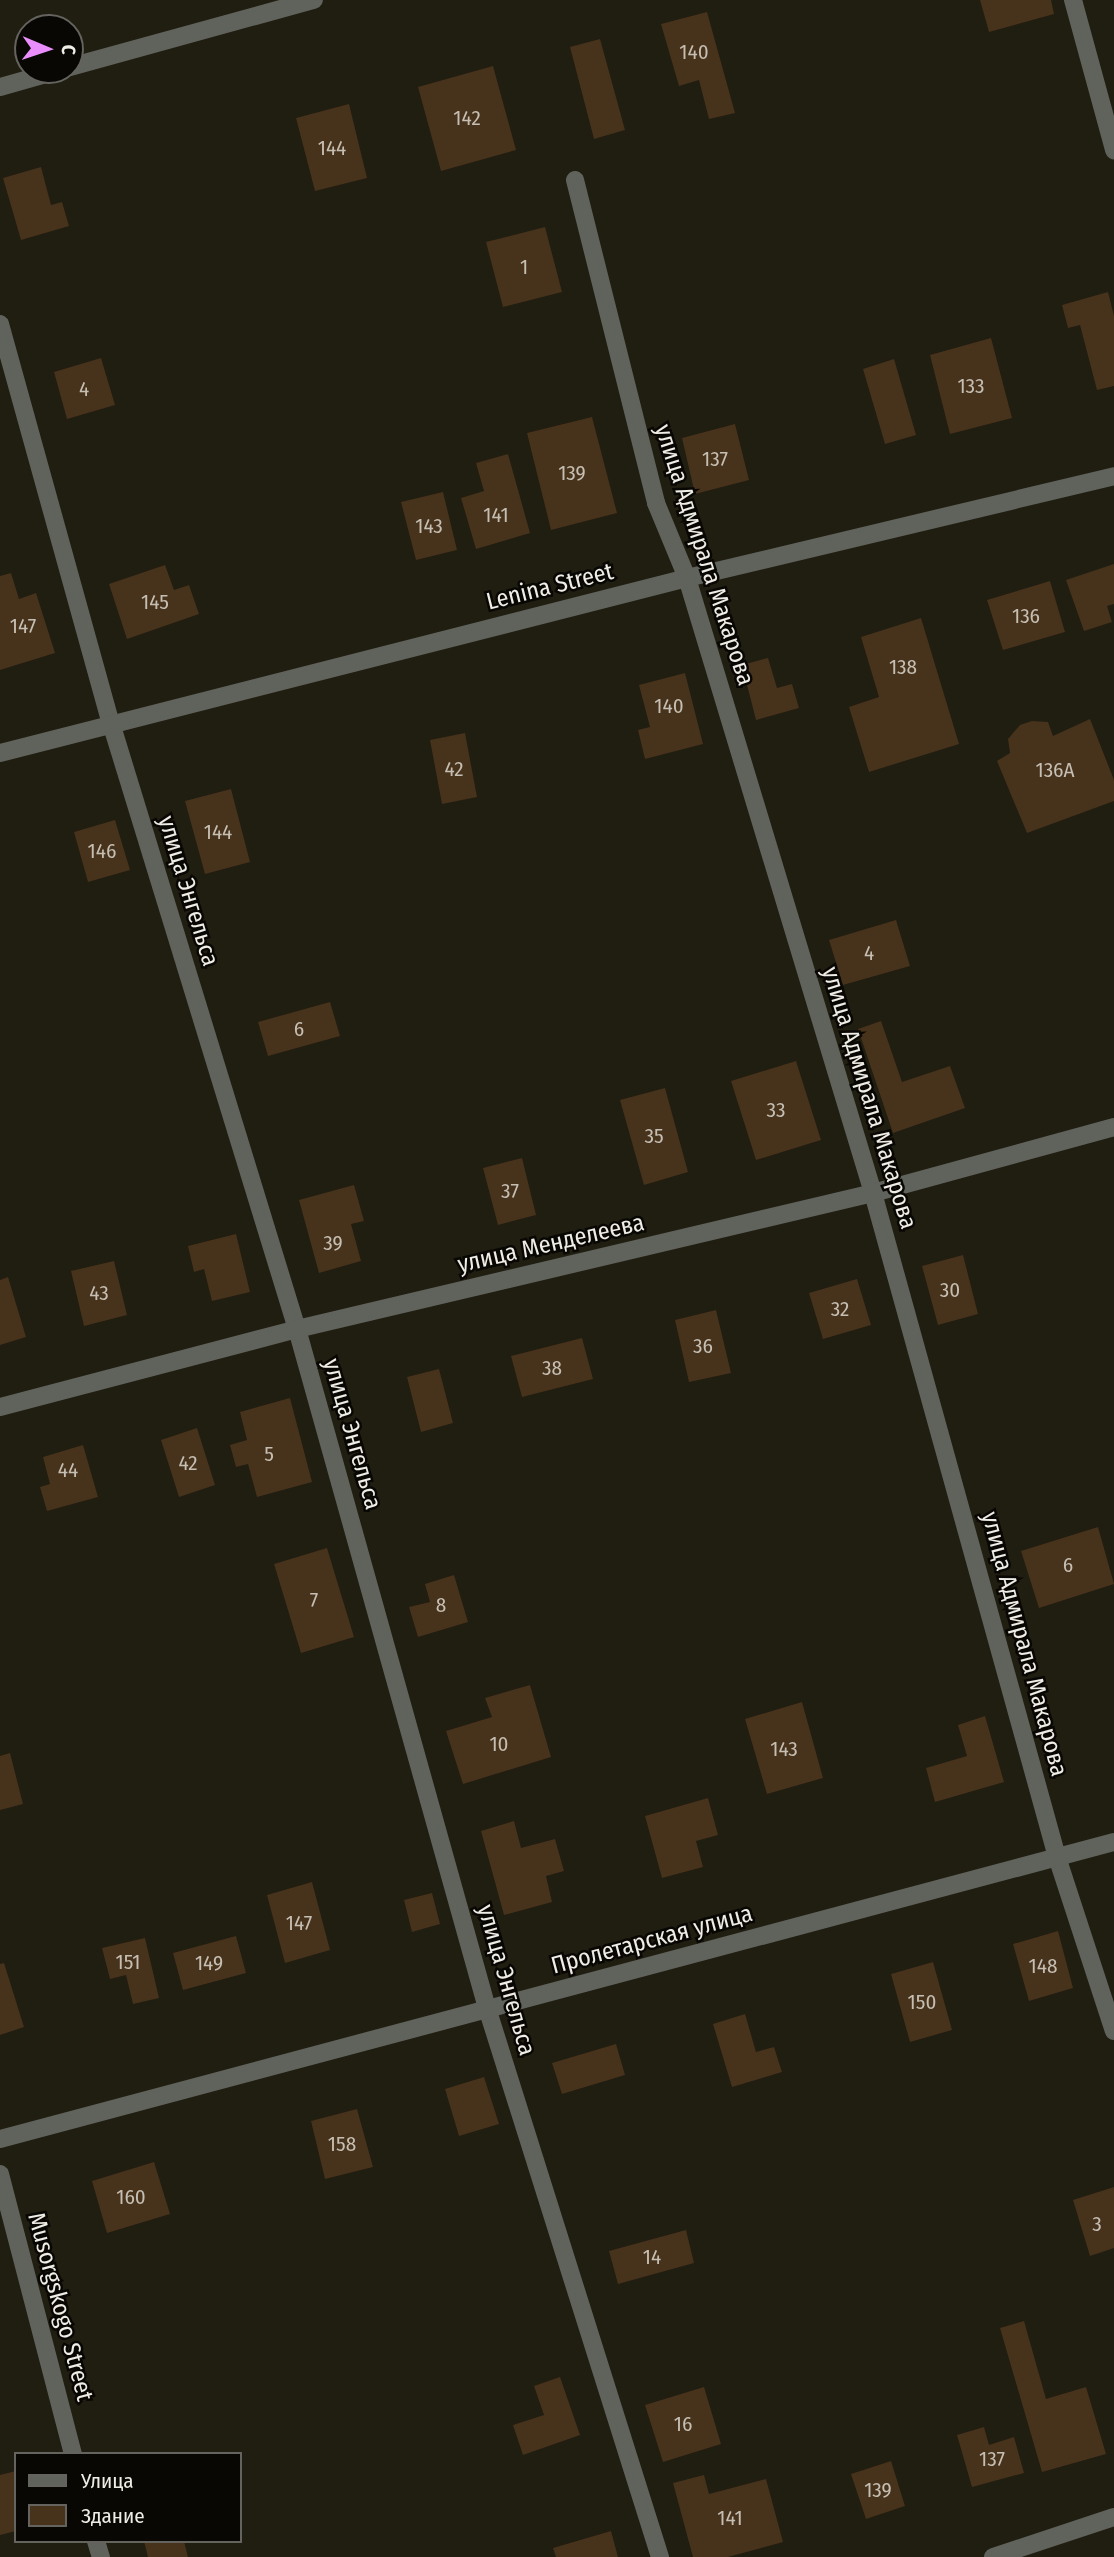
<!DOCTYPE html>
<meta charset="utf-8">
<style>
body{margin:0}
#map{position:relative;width:1114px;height:2557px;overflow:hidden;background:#201d11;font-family:"Fira Sans Condensed",sans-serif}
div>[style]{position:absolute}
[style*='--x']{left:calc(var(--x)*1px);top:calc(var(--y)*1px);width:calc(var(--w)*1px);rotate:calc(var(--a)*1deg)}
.building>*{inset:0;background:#47321b}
.minor>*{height:18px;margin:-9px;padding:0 9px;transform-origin:9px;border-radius:9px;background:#60625c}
span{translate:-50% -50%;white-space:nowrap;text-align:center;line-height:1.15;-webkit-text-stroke:5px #080704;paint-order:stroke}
.number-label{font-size:21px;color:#c5beb2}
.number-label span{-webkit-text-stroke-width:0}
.street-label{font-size:24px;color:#efede5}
.legend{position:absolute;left:14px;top:2452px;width:228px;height:91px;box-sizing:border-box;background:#080704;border:2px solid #64635e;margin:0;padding:9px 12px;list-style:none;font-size:21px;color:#efede5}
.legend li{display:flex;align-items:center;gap:14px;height:35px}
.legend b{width:35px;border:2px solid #64635e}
.north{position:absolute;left:14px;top:14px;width:70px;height:70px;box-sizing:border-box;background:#080704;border:2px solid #64635e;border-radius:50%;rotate:92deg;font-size:19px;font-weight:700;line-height:28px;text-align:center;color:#efede5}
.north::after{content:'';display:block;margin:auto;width:24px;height:32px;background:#ea8dfd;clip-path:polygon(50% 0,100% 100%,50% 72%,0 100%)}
</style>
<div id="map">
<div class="building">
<i style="clip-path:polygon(980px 0,1051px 0,1054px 14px,989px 32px)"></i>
<i style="clip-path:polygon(707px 12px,735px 113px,709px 119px,699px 80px,679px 86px,661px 24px)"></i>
<i style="clip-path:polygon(600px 39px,625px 130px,594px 139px,570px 47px)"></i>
<i style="clip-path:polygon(493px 66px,516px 150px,441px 171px,418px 87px)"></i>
<i style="clip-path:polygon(349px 104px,367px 178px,315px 191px,296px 118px)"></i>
<i style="clip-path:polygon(41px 167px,51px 205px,62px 202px,69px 226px,21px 240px,3px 178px)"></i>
<i style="clip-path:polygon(545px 227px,562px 292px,503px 307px,486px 242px)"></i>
<i style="clip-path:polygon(1108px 292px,1114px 316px,1114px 386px,1097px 390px,1080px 325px,1068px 328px,1062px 305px)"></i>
<i style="clip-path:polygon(991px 338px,1012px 418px,950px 434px,930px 355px)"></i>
<i style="clip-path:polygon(101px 358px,115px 405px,67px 419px,54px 372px)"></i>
<i style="clip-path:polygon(894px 359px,916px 435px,885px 444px,863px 369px)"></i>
<i style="clip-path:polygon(592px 417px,617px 513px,551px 530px,527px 433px)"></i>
<i style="clip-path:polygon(735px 424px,749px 480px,695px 494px,682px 438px)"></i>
<i style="clip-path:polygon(508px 454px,530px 533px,476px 549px,461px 498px,484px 491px,476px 463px)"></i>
<i style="clip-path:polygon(443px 492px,457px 550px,416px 560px,401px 502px)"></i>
<i style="clip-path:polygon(1114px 564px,1114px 604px,1107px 606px,1112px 622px,1084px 631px,1066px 580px)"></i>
<i style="clip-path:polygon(165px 565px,174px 590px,189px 585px,199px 614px,127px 639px,109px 584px)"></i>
<i style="clip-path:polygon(11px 573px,19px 599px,36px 593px,55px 653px,0 670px,0 576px)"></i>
<i style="clip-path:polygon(1050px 581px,1065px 632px,1003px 650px,987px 600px)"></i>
<i style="clip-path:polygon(921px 618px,959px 744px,869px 772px,849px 707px,879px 697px,861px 637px)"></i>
<i style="clip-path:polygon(768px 658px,777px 688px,792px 684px,799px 708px,756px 720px,742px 665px)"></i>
<i style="clip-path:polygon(685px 673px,703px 744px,645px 759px,638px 730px,650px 727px,639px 685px)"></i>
<i style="clip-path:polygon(1090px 719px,1114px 780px,1114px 801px,1027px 833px,997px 761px,1010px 753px,1008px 739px,1020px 725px,1032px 721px,1048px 722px,1053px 736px)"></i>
<i style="clip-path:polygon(465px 733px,477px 797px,442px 804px,430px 740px)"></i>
<i style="clip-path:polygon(231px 789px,250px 862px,205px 874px,185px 801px)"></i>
<i style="clip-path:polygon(115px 820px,130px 870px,88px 882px,74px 832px)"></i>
<i style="clip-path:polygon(896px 920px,910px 966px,843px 985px,829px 940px)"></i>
<i style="clip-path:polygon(330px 1002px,340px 1036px,268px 1056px,258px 1022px)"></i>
<i style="clip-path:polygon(881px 1021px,902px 1082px,950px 1066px,965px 1108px,893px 1133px,858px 1029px)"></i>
<i style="clip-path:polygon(796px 1061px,821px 1140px,756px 1160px,731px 1081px)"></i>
<i style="clip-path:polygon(665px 1088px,688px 1172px,644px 1185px,620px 1100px)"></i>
<i style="clip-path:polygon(522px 1158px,536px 1215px,498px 1225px,483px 1168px)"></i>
<i style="clip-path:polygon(354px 1185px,364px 1221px,351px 1224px,361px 1261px,319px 1273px,299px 1200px)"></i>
<i style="clip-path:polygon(236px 1234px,250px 1292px,212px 1301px,204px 1269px,194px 1272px,188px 1246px)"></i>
<i style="clip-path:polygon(963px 1255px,978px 1314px,938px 1325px,922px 1266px)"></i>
<i style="clip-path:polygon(114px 1261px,127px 1315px,84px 1326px,71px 1271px)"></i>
<i style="clip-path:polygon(8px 1277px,26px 1337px,0 1345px,0 1280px)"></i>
<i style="clip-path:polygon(857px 1279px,871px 1325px,823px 1339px,809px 1293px)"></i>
<i style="clip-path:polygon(716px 1310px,731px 1373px,689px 1382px,675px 1320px)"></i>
<i style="clip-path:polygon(582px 1338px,593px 1379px,522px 1397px,511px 1356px)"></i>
<i style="clip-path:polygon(439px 1369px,453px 1423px,421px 1432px,407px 1377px)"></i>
<i style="clip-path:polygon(290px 1398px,312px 1482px,257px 1497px,248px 1464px,236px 1467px,230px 1445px,247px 1440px,240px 1412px)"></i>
<i style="clip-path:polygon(197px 1428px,215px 1485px,179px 1497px,161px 1440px)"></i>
<i style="clip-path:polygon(83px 1445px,98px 1497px,47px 1511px,40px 1487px,50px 1484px,43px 1457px)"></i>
<i style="clip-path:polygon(1098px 1527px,1114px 1584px,1039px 1608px,1021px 1551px)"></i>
<i style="clip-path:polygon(327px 1548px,354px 1637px,301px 1653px,274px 1564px)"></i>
<i style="clip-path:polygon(454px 1575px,468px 1622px,418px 1637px,409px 1607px,430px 1602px,425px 1584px)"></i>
<i style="clip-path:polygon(530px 1685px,551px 1757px,463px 1784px,446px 1731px,492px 1717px,485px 1698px)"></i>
<i style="clip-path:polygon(802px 1702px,823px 1778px,767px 1794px,745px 1719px)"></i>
<i style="clip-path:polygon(985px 1716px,1004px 1782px,935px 1802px,926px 1768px,967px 1756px,958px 1725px)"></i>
<i style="clip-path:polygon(10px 1753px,23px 1804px,0 1810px,0 1756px)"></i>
<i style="clip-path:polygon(708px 1798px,718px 1835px,696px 1841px,703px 1867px,662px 1878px,645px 1816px)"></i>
<i style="clip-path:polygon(514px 1821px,521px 1848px,555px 1839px,564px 1871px,546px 1876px,552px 1902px,504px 1915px,481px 1831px)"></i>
<i style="clip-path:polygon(312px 1882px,330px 1950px,285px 1963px,267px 1895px)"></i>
<i style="clip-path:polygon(432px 1893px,440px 1924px,412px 1932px,404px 1900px)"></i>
<i style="clip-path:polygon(1058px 1931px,1073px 1988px,1029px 2001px,1013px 1944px)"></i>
<i style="clip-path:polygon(236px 1936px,246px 1973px,183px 1990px,173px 1953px)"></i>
<i style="clip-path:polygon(145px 1938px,159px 1998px,133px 2004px,126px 1975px,110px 1979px,102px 1948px)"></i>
<i style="clip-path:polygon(933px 1962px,952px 2030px,910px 2042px,891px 1974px)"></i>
<i style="clip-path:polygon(4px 1963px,24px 2027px,0 2035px,0 1964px)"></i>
<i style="clip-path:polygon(745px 2014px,756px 2052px,774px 2047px,782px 2072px,732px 2087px,713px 2024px)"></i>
<i style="clip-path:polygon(616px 2044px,625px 2075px,562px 2094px,552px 2063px)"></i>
<i style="clip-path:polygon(484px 2077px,499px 2124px,459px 2136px,445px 2089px)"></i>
<i style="clip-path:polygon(357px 2109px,373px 2167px,325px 2179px,311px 2121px)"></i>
<i style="clip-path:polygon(154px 2162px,170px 2214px,107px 2233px,92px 2181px)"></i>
<i style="clip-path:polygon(1114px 2187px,1114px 2248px,1090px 2256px,1073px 2200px)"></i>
<i style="clip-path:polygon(686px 2230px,694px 2263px,618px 2284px,609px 2251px)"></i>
<i style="clip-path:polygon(1024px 2321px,1046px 2399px,1086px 2387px,1106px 2454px,1042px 2472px,1000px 2328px)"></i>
<i style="clip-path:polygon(560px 2377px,580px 2435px,523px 2455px,513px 2425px,544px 2415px,534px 2386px)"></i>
<i style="clip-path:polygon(704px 2387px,721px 2444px,663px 2462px,645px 2405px)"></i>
<i style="clip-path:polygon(984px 2427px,989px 2445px,1014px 2437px,1024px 2473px,972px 2487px,957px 2435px)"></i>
<i style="clip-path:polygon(891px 2461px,905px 2506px,866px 2519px,851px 2474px)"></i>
<i style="clip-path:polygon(16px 2471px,16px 2531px,0 2535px,0 2475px)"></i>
<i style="clip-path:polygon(704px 2475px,709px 2494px,766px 2479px,783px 2542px,728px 2557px,693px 2557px,673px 2483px)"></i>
<i style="clip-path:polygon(611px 2531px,618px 2557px,556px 2557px,553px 2548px)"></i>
<i style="clip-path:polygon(144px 2541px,184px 2541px,188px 2557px,148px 2557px)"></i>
</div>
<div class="minor">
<i style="--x:1073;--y:0;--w:156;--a:74.7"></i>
<i style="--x:70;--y:67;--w:253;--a:-15.4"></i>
<i style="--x:0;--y:87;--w:62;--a:-15.8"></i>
<i style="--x:575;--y:180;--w:333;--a:75.9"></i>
<i style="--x:656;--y:503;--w:81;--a:67.5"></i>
<i style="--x:687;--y:578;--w:643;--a:73.17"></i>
<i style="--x:873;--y:1193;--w:689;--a:74.51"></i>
<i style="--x:1057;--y:1857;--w:183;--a:71.9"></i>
<i style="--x:0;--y:324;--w:414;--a:74.5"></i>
<i style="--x:111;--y:723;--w:634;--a:72.94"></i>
<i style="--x:297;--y:1329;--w:705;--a:74.37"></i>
<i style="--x:487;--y:2008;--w:576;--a:72.51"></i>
<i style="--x:0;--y:753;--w:709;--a:-14.29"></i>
<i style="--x:687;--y:578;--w:439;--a:-13.4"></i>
<i style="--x:0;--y:1407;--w:307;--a:-14.7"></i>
<i style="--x:297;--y:1329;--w:592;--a:-13.28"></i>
<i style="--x:873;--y:1193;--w:250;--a:-15.3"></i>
<i style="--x:0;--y:2139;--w:1153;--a:-14.93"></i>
<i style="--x:0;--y:2174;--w:289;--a:75.4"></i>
<i style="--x:96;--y:2541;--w:17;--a:73"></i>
<i style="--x:993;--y:2557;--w:127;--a:-18.3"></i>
</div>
<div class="number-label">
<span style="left:694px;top:52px">140</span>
<span style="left:467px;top:118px">142</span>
<span style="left:332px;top:148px">144</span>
<span style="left:524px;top:267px">1</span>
<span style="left:971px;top:386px">133</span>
<span style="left:84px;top:389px">4</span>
<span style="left:715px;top:459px">137</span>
<span style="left:572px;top:473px">139</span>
<span style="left:496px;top:515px">141</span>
<span style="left:429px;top:526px">143</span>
<span style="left:155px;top:602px">145</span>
<span style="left:1026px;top:616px">136</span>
<span style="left:23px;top:626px">147</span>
<span style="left:903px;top:667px">138</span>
<span style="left:669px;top:706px">140</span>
<span style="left:454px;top:769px">42</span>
<span style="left:1055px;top:770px">136А</span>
<span style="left:218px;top:832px">144</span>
<span style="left:102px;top:851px">146</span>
<span style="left:869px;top:953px">4</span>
<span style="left:299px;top:1029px">6</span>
<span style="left:776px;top:1110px">33</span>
<span style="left:654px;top:1136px">35</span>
<span style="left:510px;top:1191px">37</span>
<span style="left:333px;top:1243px">39</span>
<span style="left:950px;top:1290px">30</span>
<span style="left:99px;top:1293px">43</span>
<span style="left:840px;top:1309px">32</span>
<span style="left:703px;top:1346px">36</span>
<span style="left:552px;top:1368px">38</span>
<span style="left:269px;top:1454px">5</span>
<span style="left:188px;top:1463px">42</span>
<span style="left:68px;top:1470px">44</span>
<span style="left:1068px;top:1565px">6</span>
<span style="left:314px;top:1600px">7</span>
<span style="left:441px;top:1605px">8</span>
<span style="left:499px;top:1744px">10</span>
<span style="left:784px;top:1749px">143</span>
<span style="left:299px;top:1923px">147</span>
<span style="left:128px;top:1962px">151</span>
<span style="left:209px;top:1963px">149</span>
<span style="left:1043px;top:1966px">148</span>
<span style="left:922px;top:2002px">150</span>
<span style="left:342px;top:2144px">158</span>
<span style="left:131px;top:2197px">160</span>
<span style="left:1097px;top:2224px">3</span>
<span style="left:652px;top:2257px">14</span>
<span style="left:683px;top:2424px">16</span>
<span style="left:992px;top:2459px">137</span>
<span style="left:878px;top:2490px">139</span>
<span style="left:730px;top:2518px">141</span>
</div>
<div class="street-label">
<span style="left:704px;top:555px;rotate:72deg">улица Адмирала Макарова</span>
<span style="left:550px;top:587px;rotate:-14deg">Lenina Street</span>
<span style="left:188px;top:891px;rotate:73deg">улица Энгельса</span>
<span style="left:869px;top:1098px;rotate:73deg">улица Адмирала Макарова</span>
<span style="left:551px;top:1244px;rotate:-13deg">улица Менделеева</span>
<span style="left:352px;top:1434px;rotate:74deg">улица Энгельса</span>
<span style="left:1024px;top:1644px;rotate:75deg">улица Адмирала Макарова</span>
<span style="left:652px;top:1940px;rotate:-15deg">Пролетарская улица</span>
<span style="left:506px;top:1980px;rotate:74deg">улица Энгельса</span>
<span style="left:60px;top:2307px;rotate:75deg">Musorgskogo Street</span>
</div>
<ul class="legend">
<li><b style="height:9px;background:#60625c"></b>Улица</li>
<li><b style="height:19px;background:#47321b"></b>Здание</li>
</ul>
<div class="north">С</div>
</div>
